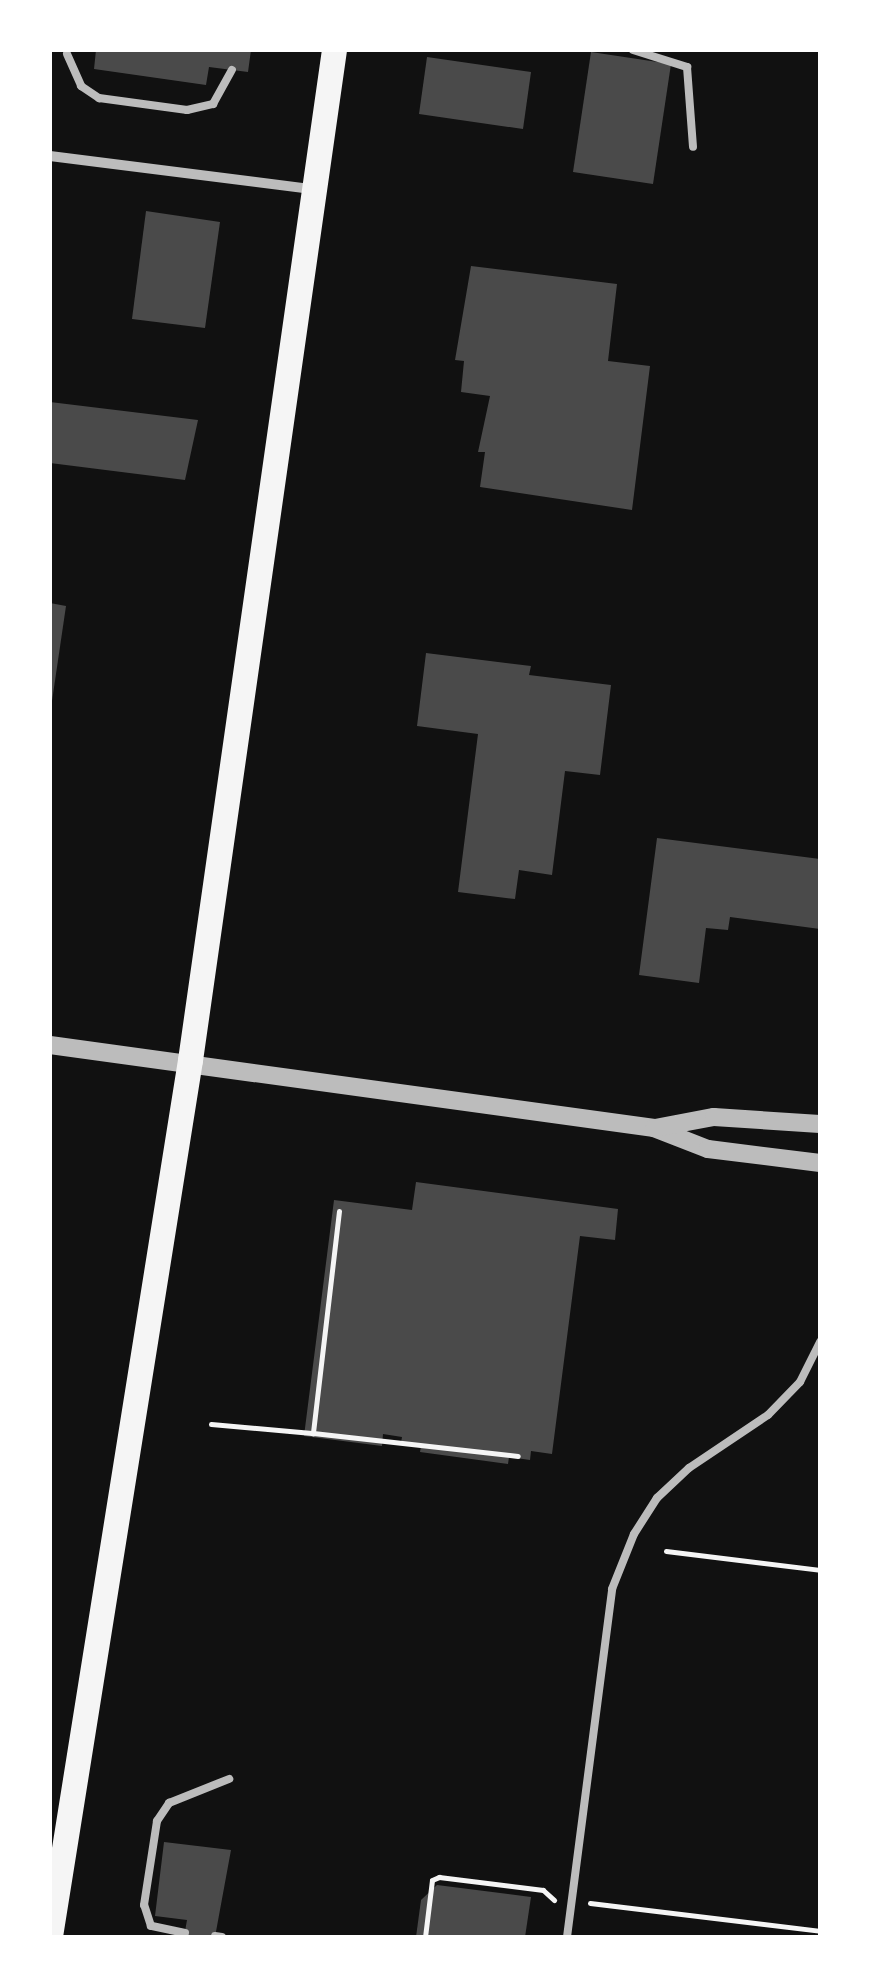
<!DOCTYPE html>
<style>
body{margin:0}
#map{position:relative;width:870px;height:1987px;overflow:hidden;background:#111;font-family:Rubik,sans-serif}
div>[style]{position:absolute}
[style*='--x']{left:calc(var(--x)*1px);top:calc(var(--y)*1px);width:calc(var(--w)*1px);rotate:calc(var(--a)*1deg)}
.building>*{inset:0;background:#4a4a4a}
.path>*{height:5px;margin:-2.5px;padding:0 2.5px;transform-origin:2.5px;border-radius:2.5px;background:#f5f5f5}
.service>*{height:8px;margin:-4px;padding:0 4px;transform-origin:4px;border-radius:4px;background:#bcbcbc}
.minor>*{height:10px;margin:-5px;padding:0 5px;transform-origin:5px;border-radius:5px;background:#bcbcbc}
.tertiary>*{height:18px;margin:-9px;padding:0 9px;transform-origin:9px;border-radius:9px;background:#bcbcbc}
.primary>*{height:25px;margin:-12.5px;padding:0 12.5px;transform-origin:12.5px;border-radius:12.5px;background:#f5f5f5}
span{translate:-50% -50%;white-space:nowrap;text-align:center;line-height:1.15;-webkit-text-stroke:10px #fff;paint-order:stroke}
.frame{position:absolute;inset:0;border:52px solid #fff;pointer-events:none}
</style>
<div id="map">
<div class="building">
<i style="clip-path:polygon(96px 50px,251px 50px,248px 72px,209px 67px,206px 85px,94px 69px)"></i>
<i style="clip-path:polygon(591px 52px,671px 64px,653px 184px,573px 172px)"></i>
<i style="clip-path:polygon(427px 57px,531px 72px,523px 129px,419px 114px)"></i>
<i style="clip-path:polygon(146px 211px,220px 222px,205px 328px,132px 319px)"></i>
<i style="clip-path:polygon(471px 266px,617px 284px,608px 361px,650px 366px,632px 510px,480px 487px,485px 452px,478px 452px,490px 396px,461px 392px,464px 361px,455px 360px)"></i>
<i style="clip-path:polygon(50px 402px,198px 420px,185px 480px,50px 463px)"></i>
<i style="clip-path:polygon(50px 603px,66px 606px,52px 701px,50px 701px)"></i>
<i style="clip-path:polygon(426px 653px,531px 666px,529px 675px,611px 685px,600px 775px,565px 771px,552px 875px,519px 870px,515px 899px,458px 892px,478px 734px,417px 726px)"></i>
<i style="clip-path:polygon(657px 838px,820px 859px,820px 929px,730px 917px,728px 930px,706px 928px,699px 983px,639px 975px)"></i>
<i style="clip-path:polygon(416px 1182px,618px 1209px,615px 1240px,580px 1236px,552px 1454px,531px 1451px,530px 1460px,509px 1457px,508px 1464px,420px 1452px,421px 1446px,401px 1443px,402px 1437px,383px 1434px,382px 1446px,304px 1436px,334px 1200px,412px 1210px)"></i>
<i style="clip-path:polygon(164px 1842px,231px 1850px,215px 1937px,184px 1937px,187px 1920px,155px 1916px)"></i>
<i style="clip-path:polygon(437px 1885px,531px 1897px,525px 1937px,416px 1937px,421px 1900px)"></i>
</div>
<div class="path">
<i style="--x:339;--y:1211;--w:224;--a:96.7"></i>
<i style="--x:313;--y:1433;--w:206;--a:6.4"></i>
<i style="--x:211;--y:1424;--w:101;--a:5.1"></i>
<i style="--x:666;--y:1551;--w:155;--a:7"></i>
<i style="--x:590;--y:1903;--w:232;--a:6.9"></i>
<i style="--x:425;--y:1937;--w:57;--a:-83"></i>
<i style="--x:432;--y:1880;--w:8;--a:-23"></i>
<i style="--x:439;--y:1877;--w:105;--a:7.1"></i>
<i style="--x:543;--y:1890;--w:15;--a:42"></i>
</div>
<div class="service">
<i style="--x:633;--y:50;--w:57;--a:17.5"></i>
<i style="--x:687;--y:67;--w:80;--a:85.7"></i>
<i style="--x:67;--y:54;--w:35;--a:66"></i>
<i style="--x:81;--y:86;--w:22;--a:34"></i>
<i style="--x:99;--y:98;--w:89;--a:7.8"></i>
<i style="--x:187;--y:110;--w:27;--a:-13"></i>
<i style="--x:213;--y:104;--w:39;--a:-61"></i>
<i style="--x:185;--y:1933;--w:35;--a:-168"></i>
<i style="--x:151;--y:1926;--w:22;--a:-108"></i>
<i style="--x:144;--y:1905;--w:85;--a:-81.2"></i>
<i style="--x:157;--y:1821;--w:22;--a:-56"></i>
<i style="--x:169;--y:1803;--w:65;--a:-21.8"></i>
<i style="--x:215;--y:1936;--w:7;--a:8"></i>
<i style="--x:567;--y:1937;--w:351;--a:-82.6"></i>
<i style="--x:612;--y:1589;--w:59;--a:-68.2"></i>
<i style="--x:634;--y:1534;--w:43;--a:-57.4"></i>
<i style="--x:657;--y:1498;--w:44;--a:-43.2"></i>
<i style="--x:689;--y:1468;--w:95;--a:-33.9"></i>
<i style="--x:768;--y:1415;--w:46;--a:-45.9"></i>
<i style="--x:800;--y:1382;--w:45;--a:-63.4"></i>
</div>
<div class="minor">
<i style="--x:50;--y:156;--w:264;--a:7.2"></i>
</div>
<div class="tertiary">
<i style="--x:50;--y:1045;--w:610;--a:7.82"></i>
<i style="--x:654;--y:1128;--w:58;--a:21.3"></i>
<i style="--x:708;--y:1149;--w:113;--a:7.1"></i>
<i style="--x:655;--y:1128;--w:60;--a:-10.6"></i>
<i style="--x:714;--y:1117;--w:106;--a:3.8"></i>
</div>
<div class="primary">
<i style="--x:50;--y:1936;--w:887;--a:-80.92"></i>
<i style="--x:190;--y:1060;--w:1020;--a:-81.89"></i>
</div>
<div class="frame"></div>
</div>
